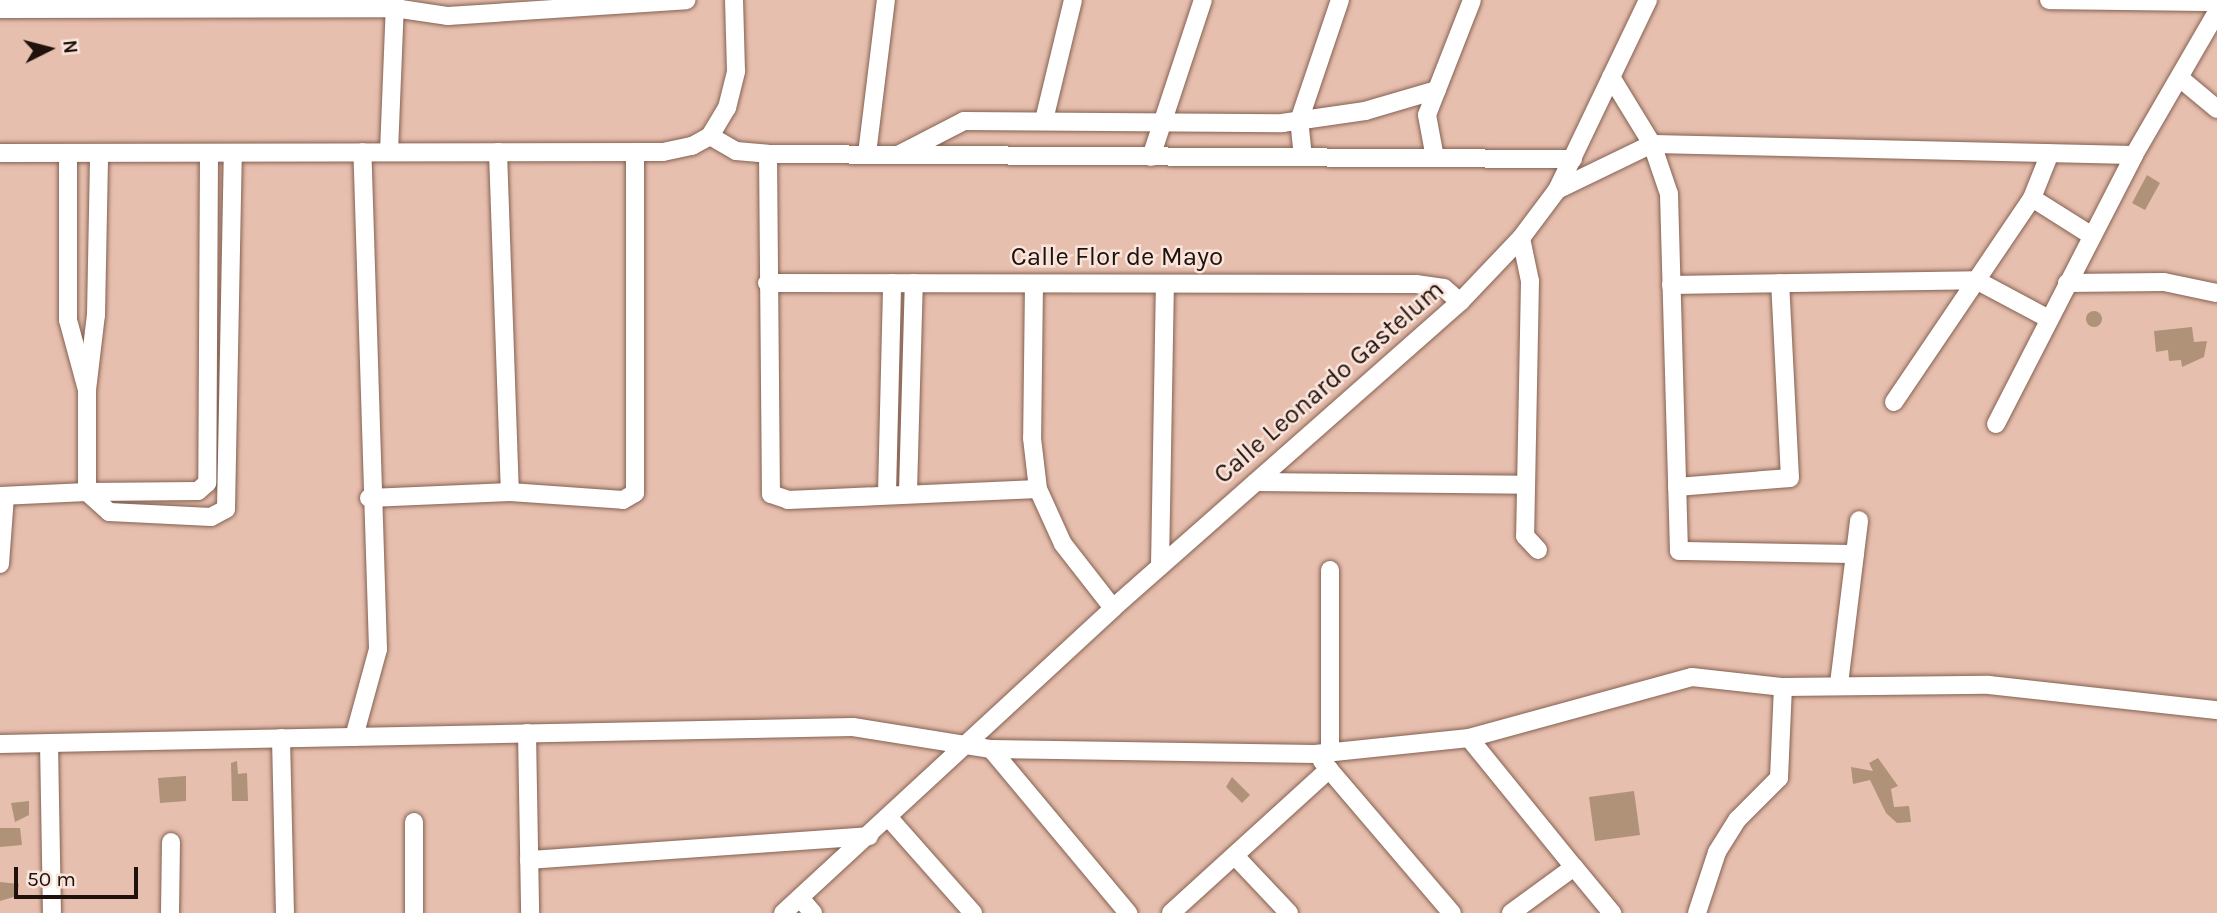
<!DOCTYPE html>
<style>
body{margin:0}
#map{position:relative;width:2217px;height:913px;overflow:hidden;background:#e7bfae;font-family:Karla,sans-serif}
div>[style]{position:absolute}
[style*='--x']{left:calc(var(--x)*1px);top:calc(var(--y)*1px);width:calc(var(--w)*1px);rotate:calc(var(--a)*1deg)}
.building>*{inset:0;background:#af9277}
.round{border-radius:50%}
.roads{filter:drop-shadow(0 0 2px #846152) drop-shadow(0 0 2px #846152)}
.street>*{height:18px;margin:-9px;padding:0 9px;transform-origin:9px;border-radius:9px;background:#fff}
span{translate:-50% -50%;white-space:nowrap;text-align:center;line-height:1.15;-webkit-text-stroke:5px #fae5dc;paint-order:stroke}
.street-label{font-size:26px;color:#1f110b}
.north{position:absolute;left:14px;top:14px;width:70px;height:70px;-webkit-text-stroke:5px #fae5dc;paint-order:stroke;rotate:84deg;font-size:19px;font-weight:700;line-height:28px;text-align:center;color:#1f110b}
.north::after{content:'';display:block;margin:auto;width:24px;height:32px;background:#1f110b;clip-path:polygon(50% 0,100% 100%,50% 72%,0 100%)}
.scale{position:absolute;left:14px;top:867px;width:124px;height:32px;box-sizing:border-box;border:4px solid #1f110b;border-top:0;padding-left:9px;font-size:21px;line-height:24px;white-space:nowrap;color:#1f110b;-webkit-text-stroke:5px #fae5dc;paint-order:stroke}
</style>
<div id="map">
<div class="building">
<i style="clip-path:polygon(2147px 175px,2160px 183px,2145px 210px,2132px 203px)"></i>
<i class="round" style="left:2086px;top:311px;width:16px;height:16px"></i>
<i style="clip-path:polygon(2192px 327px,2194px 342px,2207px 341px,2204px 357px,2182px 367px,2181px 360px,2169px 361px,2168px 350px,2156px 352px,2154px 331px)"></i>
<i style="clip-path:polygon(1878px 758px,1898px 786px,1891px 789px,1894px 807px,1909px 806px,1911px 822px,1897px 823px,1886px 813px,1870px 780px,1853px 784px,1851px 767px,1873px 771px,1869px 763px)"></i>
<i style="clip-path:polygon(237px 761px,238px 774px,247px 773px,248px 801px,232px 801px,231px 763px)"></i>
<i style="clip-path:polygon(186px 776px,186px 801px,160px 803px,158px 778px)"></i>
<i style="clip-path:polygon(1232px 777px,1250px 795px,1242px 803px,1226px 787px)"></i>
<i style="clip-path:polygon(1634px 791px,1640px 835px,1595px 841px,1589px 797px)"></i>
<i style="clip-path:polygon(29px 801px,29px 815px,15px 822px,11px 803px)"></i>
<i style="clip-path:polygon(0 828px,20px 828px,22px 845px,0 847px)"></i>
<i style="clip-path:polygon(0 882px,19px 884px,17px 896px,0 901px)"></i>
</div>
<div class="roads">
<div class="street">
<i style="--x:2049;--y:0;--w:168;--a:0.7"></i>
<i style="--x:0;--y:9;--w:394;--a:-0.1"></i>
<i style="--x:394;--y:8;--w:55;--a:8.4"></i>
<i style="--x:448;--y:16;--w:239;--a:-3.8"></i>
<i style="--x:1611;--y:77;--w:79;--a:58.5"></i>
<i style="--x:1652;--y:144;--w:53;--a:71.2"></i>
<i style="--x:1669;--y:194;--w:357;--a:88.4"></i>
<i style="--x:1679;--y:551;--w:176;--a:1"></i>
<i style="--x:2181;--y:79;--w:47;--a:39.8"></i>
<i style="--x:1044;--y:120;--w:123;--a:-76.4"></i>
<i style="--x:710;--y:136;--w:30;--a:30"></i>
<i style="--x:736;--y:151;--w:32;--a:5"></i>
<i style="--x:768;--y:154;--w:805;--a:0.36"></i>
<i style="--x:389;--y:152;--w:152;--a:-87.7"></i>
<i style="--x:498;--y:152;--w:340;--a:88"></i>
<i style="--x:0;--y:153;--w:663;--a:-0.09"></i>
<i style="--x:663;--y:152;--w:30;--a:-12"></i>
<i style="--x:692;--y:146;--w:21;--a:-29"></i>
<i style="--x:710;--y:136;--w:33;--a:-59"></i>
<i style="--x:727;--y:108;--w:38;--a:-76"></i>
<i style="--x:736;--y:71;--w:71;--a:-91.6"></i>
<i style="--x:68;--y:153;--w:167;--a:90"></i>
<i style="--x:68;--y:320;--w:73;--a:74.8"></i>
<i style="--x:87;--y:390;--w:76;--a:-83.2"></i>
<i style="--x:96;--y:315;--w:162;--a:-88.9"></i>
<i style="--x:209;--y:153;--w:330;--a:90.3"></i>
<i style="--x:207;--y:483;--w:12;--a:138"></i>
<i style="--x:198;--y:491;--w:111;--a:179.5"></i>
<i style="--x:87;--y:492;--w:30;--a:42"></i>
<i style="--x:109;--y:512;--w:102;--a:2.8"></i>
<i style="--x:211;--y:517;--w:17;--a:-28"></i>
<i style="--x:226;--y:509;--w:356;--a:-88.9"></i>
<i style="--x:768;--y:154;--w:340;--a:89.5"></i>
<i style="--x:771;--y:494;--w:18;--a:19"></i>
<i style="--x:788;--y:500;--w:250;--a:-2.5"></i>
<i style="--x:867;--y:154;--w:155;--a:-83"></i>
<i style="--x:900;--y:154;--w:72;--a:-27.3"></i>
<i style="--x:964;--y:121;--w:318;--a:0.4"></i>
<i style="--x:1282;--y:123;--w:84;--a:-8.2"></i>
<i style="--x:1365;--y:111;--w:75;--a:-16.3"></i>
<i style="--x:1151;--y:157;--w:165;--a:-71.7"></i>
<i style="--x:1303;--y:157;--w:36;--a:-96"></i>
<i style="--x:1299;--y:121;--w:128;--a:-71.3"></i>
<i style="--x:1435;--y:158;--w:44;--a:-100.5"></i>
<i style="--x:1427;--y:115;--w:123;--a:-68.6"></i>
<i style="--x:1557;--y:190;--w:106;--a:-25.8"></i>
<i style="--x:1652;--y:144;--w:482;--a:1.3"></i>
<i style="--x:2032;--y:198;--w:71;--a:32.3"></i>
<i style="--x:1521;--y:238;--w:44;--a:78.2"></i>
<i style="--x:1530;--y:281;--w:255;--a:91.1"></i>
<i style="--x:1525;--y:536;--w:19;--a:47"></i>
<i style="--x:767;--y:283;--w:649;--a:0.09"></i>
<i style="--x:1416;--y:284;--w:28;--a:8"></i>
<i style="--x:1444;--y:288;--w:21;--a:41"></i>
<i style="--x:2067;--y:283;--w:97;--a:-0.6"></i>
<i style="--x:2164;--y:282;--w:53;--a:11.9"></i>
<i style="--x:1034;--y:284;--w:154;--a:90.7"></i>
<i style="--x:1032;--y:438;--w:51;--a:83.3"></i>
<i style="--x:1038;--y:489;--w:60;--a:65.6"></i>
<i style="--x:1063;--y:544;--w:81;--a:52"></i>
<i style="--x:1671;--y:285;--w:305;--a:-0.9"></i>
<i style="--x:1976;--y:280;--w:83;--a:28.1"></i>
<i style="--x:1894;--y:402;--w:246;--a:-55.9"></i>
<i style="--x:2032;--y:198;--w:48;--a:-68.2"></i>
<i style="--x:1996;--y:424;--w:302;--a:-62.8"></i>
<i style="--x:2134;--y:155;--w:165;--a:-59.9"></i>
<i style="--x:1256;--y:482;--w:270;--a:0.6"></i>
<i style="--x:1677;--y:487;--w:113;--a:-4.6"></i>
<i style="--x:1790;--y:478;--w:195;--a:-92.9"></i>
<i style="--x:908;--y:492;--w:209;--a:-88.4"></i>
<i style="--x:887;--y:493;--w:210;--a:-88.6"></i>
<i style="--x:0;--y:496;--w:87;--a:-2.6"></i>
<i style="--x:87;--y:492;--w:102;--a:-90"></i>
<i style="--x:369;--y:498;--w:141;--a:-2.4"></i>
<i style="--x:510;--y:492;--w:113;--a:4"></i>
<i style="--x:623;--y:500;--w:14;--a:-30"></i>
<i style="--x:635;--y:493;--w:341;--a:-90"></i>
<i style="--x:0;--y:564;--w:68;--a:-85.8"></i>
<i style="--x:1160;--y:566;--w:282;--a:-89"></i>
<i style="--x:1330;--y:570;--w:182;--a:90"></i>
<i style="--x:1839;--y:684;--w:165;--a:-83"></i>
<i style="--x:527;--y:733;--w:180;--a:89"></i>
<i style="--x:354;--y:737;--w:91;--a:-74.7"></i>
<i style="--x:378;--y:649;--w:497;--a:-91.8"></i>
<i style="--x:281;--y:738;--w:175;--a:88.7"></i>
<i style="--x:1469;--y:738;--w:166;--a:50.9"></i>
<i style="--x:1574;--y:867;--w:78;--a:143.9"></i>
<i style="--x:49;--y:743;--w:170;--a:89"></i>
<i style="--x:0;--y:744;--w:853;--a:-1.14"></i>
<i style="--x:853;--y:727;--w:140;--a:9.1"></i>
<i style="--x:991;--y:749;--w:324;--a:0.9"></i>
<i style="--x:1315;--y:754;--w:155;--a:-5.9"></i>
<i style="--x:1469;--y:738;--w:231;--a:-15.3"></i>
<i style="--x:1692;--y:677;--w:92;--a:6.3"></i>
<i style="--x:1783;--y:687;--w:206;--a:-0.6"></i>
<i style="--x:1989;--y:685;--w:229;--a:6.3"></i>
<i style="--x:991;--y:749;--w:214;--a:50.1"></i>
<i style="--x:1322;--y:761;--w:200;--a:49.5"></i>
<i style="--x:889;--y:818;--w:127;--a:48.5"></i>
<i style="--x:414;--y:822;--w:91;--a:90"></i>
<i style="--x:1236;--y:857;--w:77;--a:46.6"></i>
<i style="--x:529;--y:860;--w:341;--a:-4"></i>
<i style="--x:1574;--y:867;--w:60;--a:50.4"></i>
<i style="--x:800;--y:898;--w:20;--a:49"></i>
<i style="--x:170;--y:913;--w:71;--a:-89.2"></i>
<i style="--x:783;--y:913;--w:449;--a:-42.7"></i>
<i style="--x:1113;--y:608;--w:463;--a:-41.4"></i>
<i style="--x:1460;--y:302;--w:88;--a:-46.4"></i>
<i style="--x:1521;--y:238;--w:60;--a:-53.1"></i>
<i style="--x:1557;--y:190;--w:211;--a:-64.4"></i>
<i style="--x:1171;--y:913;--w:214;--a:-42.3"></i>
<i style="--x:1697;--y:913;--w:64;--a:-71.8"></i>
<i style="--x:1717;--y:852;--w:39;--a:-58"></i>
<i style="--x:1738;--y:819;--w:58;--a:-45"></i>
<i style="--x:1779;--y:778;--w:91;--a:-87.5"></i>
</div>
</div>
<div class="street-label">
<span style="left:1117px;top:257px">Calle Flor de Mayo</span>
<span style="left:1329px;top:382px;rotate:-41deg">Calle Leonardo Gastelum</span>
</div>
<div class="north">N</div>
<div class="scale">50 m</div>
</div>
